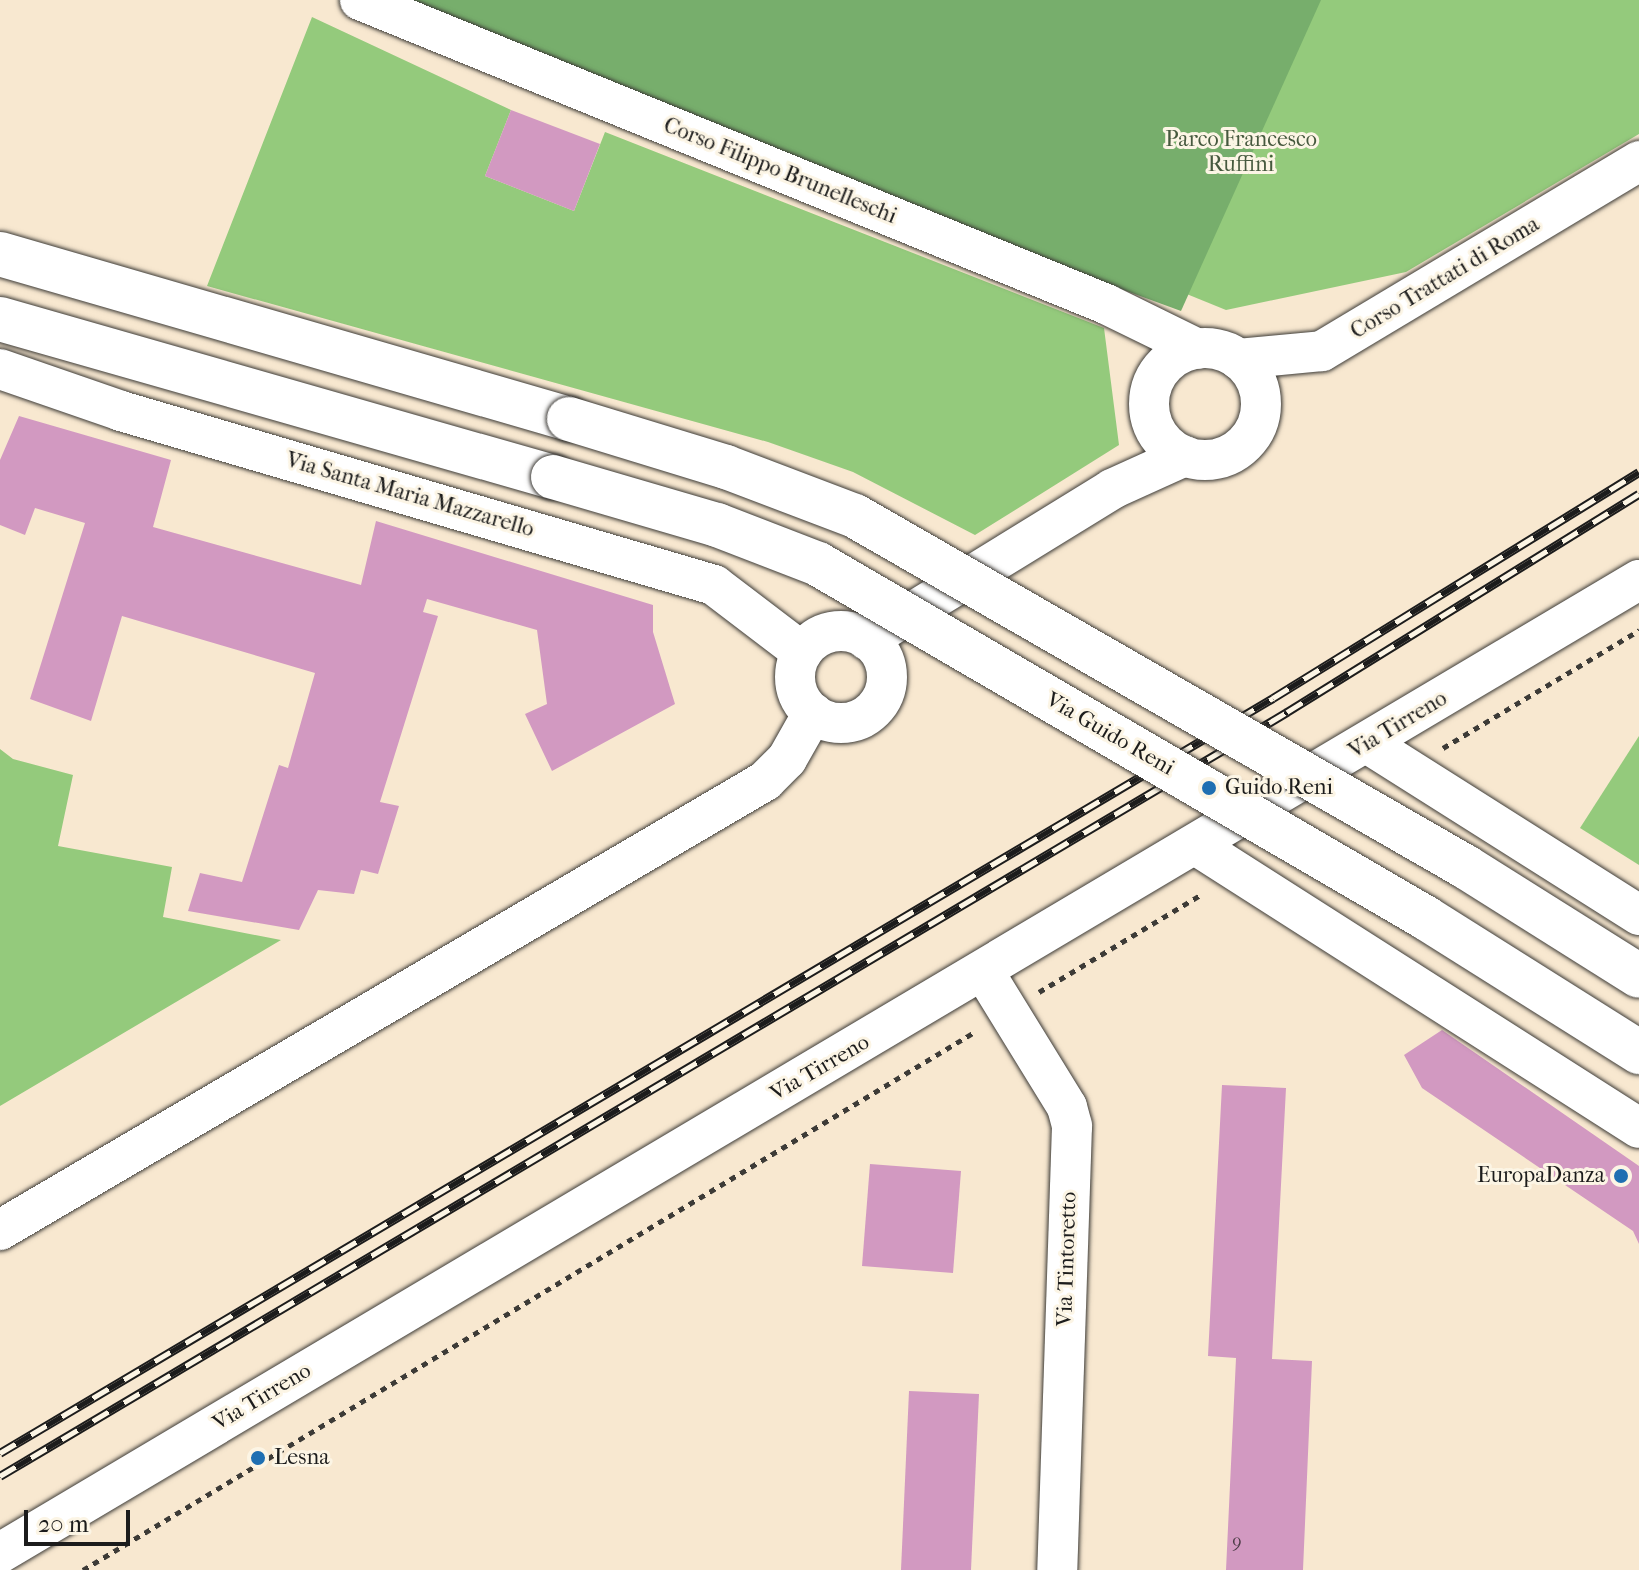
<!DOCTYPE html>
<style>
body{margin:0}
#map{position:relative;width:1639px;height:1570px;overflow:hidden;background:#f8e8d0;font-family:"IM FELL French Canon",serif}
div>[style]{position:absolute}
[style*='--x']{left:calc(var(--x)*1px);top:calc(var(--y)*1px);width:calc(var(--w)*1px);rotate:calc(var(--a)*1deg)}
.green>*{inset:0;background:#94ca7c}
.forest>*{inset:0;background:#77ae6c}
.building>*{inset:0;background:#d299c1}
.path>*{height:5px;margin-top:-2.5px;transform-origin:0;background:repeating-linear-gradient(90deg,#3d3b37 0 6px,transparent 0 12px)}
.roads{filter:drop-shadow(0 0 2px #3d3b37) drop-shadow(0 0 2px #3d3b37)}
.minor>*{height:40px;margin:-20px;padding:0 20px;transform-origin:20px;border-radius:20px;background:#fff}
.minor>.ring{margin:-20px;padding:0;box-sizing:content-box;background:none;border:40px solid #fff;border-radius:50%}
.major>*{height:44px;margin:-22px;padding:0 22px;transform-origin:22px;border-radius:22px;background:#fff}
.rail>*{height:9px;margin-top:-4.5px;transform-origin:0;background:repeating-linear-gradient(90deg,#fcf5e5 0 18px,#1c1c1c 0 36px);box-sizing:border-box;border-block:2px solid #1c1c1c}
.bridges{filter:drop-shadow(0 0 2px #3d3b37) drop-shadow(0 0 2px #3d3b37)}
.major-bridge>*{height:44px;margin:-22px;padding:0 22px;transform-origin:22px;border-radius:22px;background:#fff}
.dots>*{width:22px;height:22px;translate:-50% -50%;box-sizing:border-box;border:4px solid #fcf5e5;border-radius:50%}
span{translate:-50% -50%;white-space:nowrap;text-align:center;line-height:1.15;-webkit-text-stroke:6px #fcf5e5;paint-order:stroke}
.number-label{font-size:18px;color:#4a3b45}
.number-label span{-webkit-text-stroke-width:0}
.park-label{font-size:22px;color:#46593e}
.street-label{font-size:22px;color:#1c1c1c}
.poi-label{font-size:22px;color:#1c1c1c}
.left{translate:0 -50%;text-align:left}
.right{translate:-100% -50%;text-align:right}
.scale{position:absolute;left:24px;top:1510px;width:106px;height:36px;box-sizing:border-box;border:4px solid #1c1c1c;border-top:0;padding-left:10px;font-size:24px;line-height:28px;white-space:nowrap;color:#1c1c1c;-webkit-text-stroke:6px #fcf5e5;paint-order:stroke}
</style>
<div id="map">
<div class="green">
<i style="clip-path:polygon(464px 0,1639px 0,1639px 134px,1406px 272px,1226px 310px)"></i>
<i style="clip-path:polygon(312px 17px,511px 110px,485px 176px,574px 211px,605px 132px,1104px 328px,1119px 445px,975px 535px,853px 472px,768px 442px,207px 286px)"></i>
<i style="clip-path:polygon(1639px 736px,1639px 865px,1580px 828px)"></i>
<i style="clip-path:polygon(0 749px,13px 759px,73px 775px,58px 846px,172px 867px,163px 917px,281px 940px,0 1106px)"></i>
</div>
<div class="forest">
<i style="clip-path:polygon(402px 0,1321px 0,1181px 311px,1020px 252px)"></i>
</div>
<div class="building">
<i style="clip-path:polygon(511px 110px,600px 144px,574px 211px,485px 176px)"></i>
<i style="clip-path:polygon(19px 416px,171px 460px,153px 527px,361px 585px,376px 521px,653px 605px,653px 632px,675px 704px,552px 771px,525px 714px,547px 704px,537px 630px,427px 599px,423px 612px,438px 616px,380px 802px,399px 806px,378px 874px,361px 870px,354px 894px,318px 890px,299px 930px,188px 911px,200px 873px,242px 882px,279px 765px,288px 768px,315px 673px,122px 616px,91px 721px,30px 699px,85px 523px,35px 508px,25px 535px,0 525px,0 460px)"></i>
<i style="clip-path:polygon(1442px 1030px,1639px 1166px,1639px 1244px,1633px 1231px,1422px 1088px,1404px 1055px)"></i>
<i style="clip-path:polygon(1222px 1085px,1286px 1088px,1272px 1359px,1312px 1361px,1303px 1570px,1226px 1570px,1236px 1358px,1208px 1356px)"></i>
<i style="clip-path:polygon(870px 1164px,961px 1171px,953px 1273px,862px 1266px)"></i>
<i style="clip-path:polygon(909px 1391px,979px 1394px,971px 1570px,901px 1570px)"></i>
</div>
<div class="path">
<i style="--x:1443;--y:748;--w:229;--a:-31"></i>
<i style="--x:1039;--y:992;--w:190;--a:-31"></i>
<i style="--x:83;--y:1570;--w:1043;--a:-31.11"></i>
</div>
<div class="roads">
<div class="minor">
<i style="--x:360;--y:0;--w:806;--a:22.17"></i>
<i style="--x:1106;--y:304;--w:102;--a:26.1"></i>
<i class="ring" style="left:1149px;top:348px;width:72px;height:72px"></i>
<i style="--x:1238;--y:359;--w:84;--a:-5.4"></i>
<i style="--x:1322;--y:351;--w:370;--a:-30.9"></i>
<i style="--x:0;--y:369;--w:128;--a:19.1"></i>
<i style="--x:121;--y:411;--w:618;--a:16.35"></i>
<i style="--x:714;--y:585;--w:111;--a:37.3"></i>
<i class="ring" style="left:795px;top:631px;width:52px;height:52px"></i>
<i style="--x:867;--y:640;--w:288;--a:-31.6"></i>
<i style="--x:1112;--y:489;--w:80;--a:-24.3"></i>
<i style="--x:1367;--y:743;--w:322;--a:32.3"></i>
<i style="--x:1197;--y:846;--w:524;--a:32.54"></i>
<i style="--x:984;--y:972;--w:158;--a:58.4"></i>
<i style="--x:1067;--y:1107;--w:20;--a:75"></i>
<i style="--x:1072;--y:1126;--w:444;--a:91.9"></i>
<i style="--x:0;--y:1230;--w:887;--a:-30.41"></i>
<i style="--x:765;--y:781;--w:31;--a:-45"></i>
<i style="--x:787;--y:759;--w:53;--a:-60.5"></i>
<i style="--x:0;--y:1553;--w:1906;--a:-30.7"></i>
</div>
<div class="major">
<i style="--x:0;--y:254;--w:592;--a:16.17"></i>
<i style="--x:0;--y:319;--w:575;--a:15.95"></i>
</div>
</div>
<div class="rail">
<i style="--x:0;--y:1453;--w:1480;--a:-30.67"></i>
<i style="--x:1273;--y:698;--w:430;--a:-31.7"></i>
<i style="--x:0;--y:1476;--w:1497;--a:-30.69"></i>
<i style="--x:1287;--y:712;--w:414;--a:-31.8"></i>
</div>
<div class="bridges">
<div class="major-bridge">
<i style="--x:569;--y:419;--w:164;--a:17"></i>
<i style="--x:726;--y:467;--w:138;--a:20.8"></i>
<i style="--x:855;--y:516;--w:705;--a:29.88"></i>
<i style="--x:1466;--y:867;--w:204;--a:32.2"></i>
<i style="--x:553;--y:477;--w:171;--a:16.3"></i>
<i style="--x:717;--y:525;--w:108;--a:21.1"></i>
<i style="--x:818;--y:564;--w:704;--a:30.21"></i>
<i style="--x:1426;--y:918;--w:252;--a:32.2"></i>
</div>
</div>
<div class="dots">
<i style="left:1209px;top:788px;background:#1f6fb2"></i>
<i style="left:1621px;top:1176px;background:#1f6fb2"></i>
<i style="left:258px;top:1458px;background:#1f6fb2"></i>
</div>
<div class="number-label">
<span style="left:1237px;top:1542px">9</span>
</div>
<div class="park-label">
<span style="left:1241px;top:152px">Parco Francesco<br>Ruffini</span>
</div>
<div class="street-label">
<span style="left:780px;top:171px;rotate:22deg">Corso Filippo Brunelleschi</span>
<span style="left:1445px;top:278px;rotate:-31deg">Corso Trattati di Roma</span>
<span style="left:410px;top:495px;rotate:16deg">Via Santa Maria Mazzarello</span>
<span style="left:1398px;top:725px;rotate:-31deg">Via Tirreno</span>
<span style="left:1110px;top:734px;rotate:30deg">Via Guido Reni</span>
<span style="left:820px;top:1068px;rotate:-30deg">Via Tirreno</span>
<span style="left:1067px;top:1259px;rotate:-88deg">Via Tintoretto</span>
<span style="left:262px;top:1397px;rotate:-31deg">Via Tirreno</span>
</div>
<div class="poi-label">
<span class="left" style="left:1225px;top:788px">Guido Reni</span>
<span class="right" style="left:1605px;top:1176px">EuropaDanza</span>
<span class="left" style="left:274px;top:1458px">Lesna</span>
</div>
<div class="scale">20 m</div>
</div>
